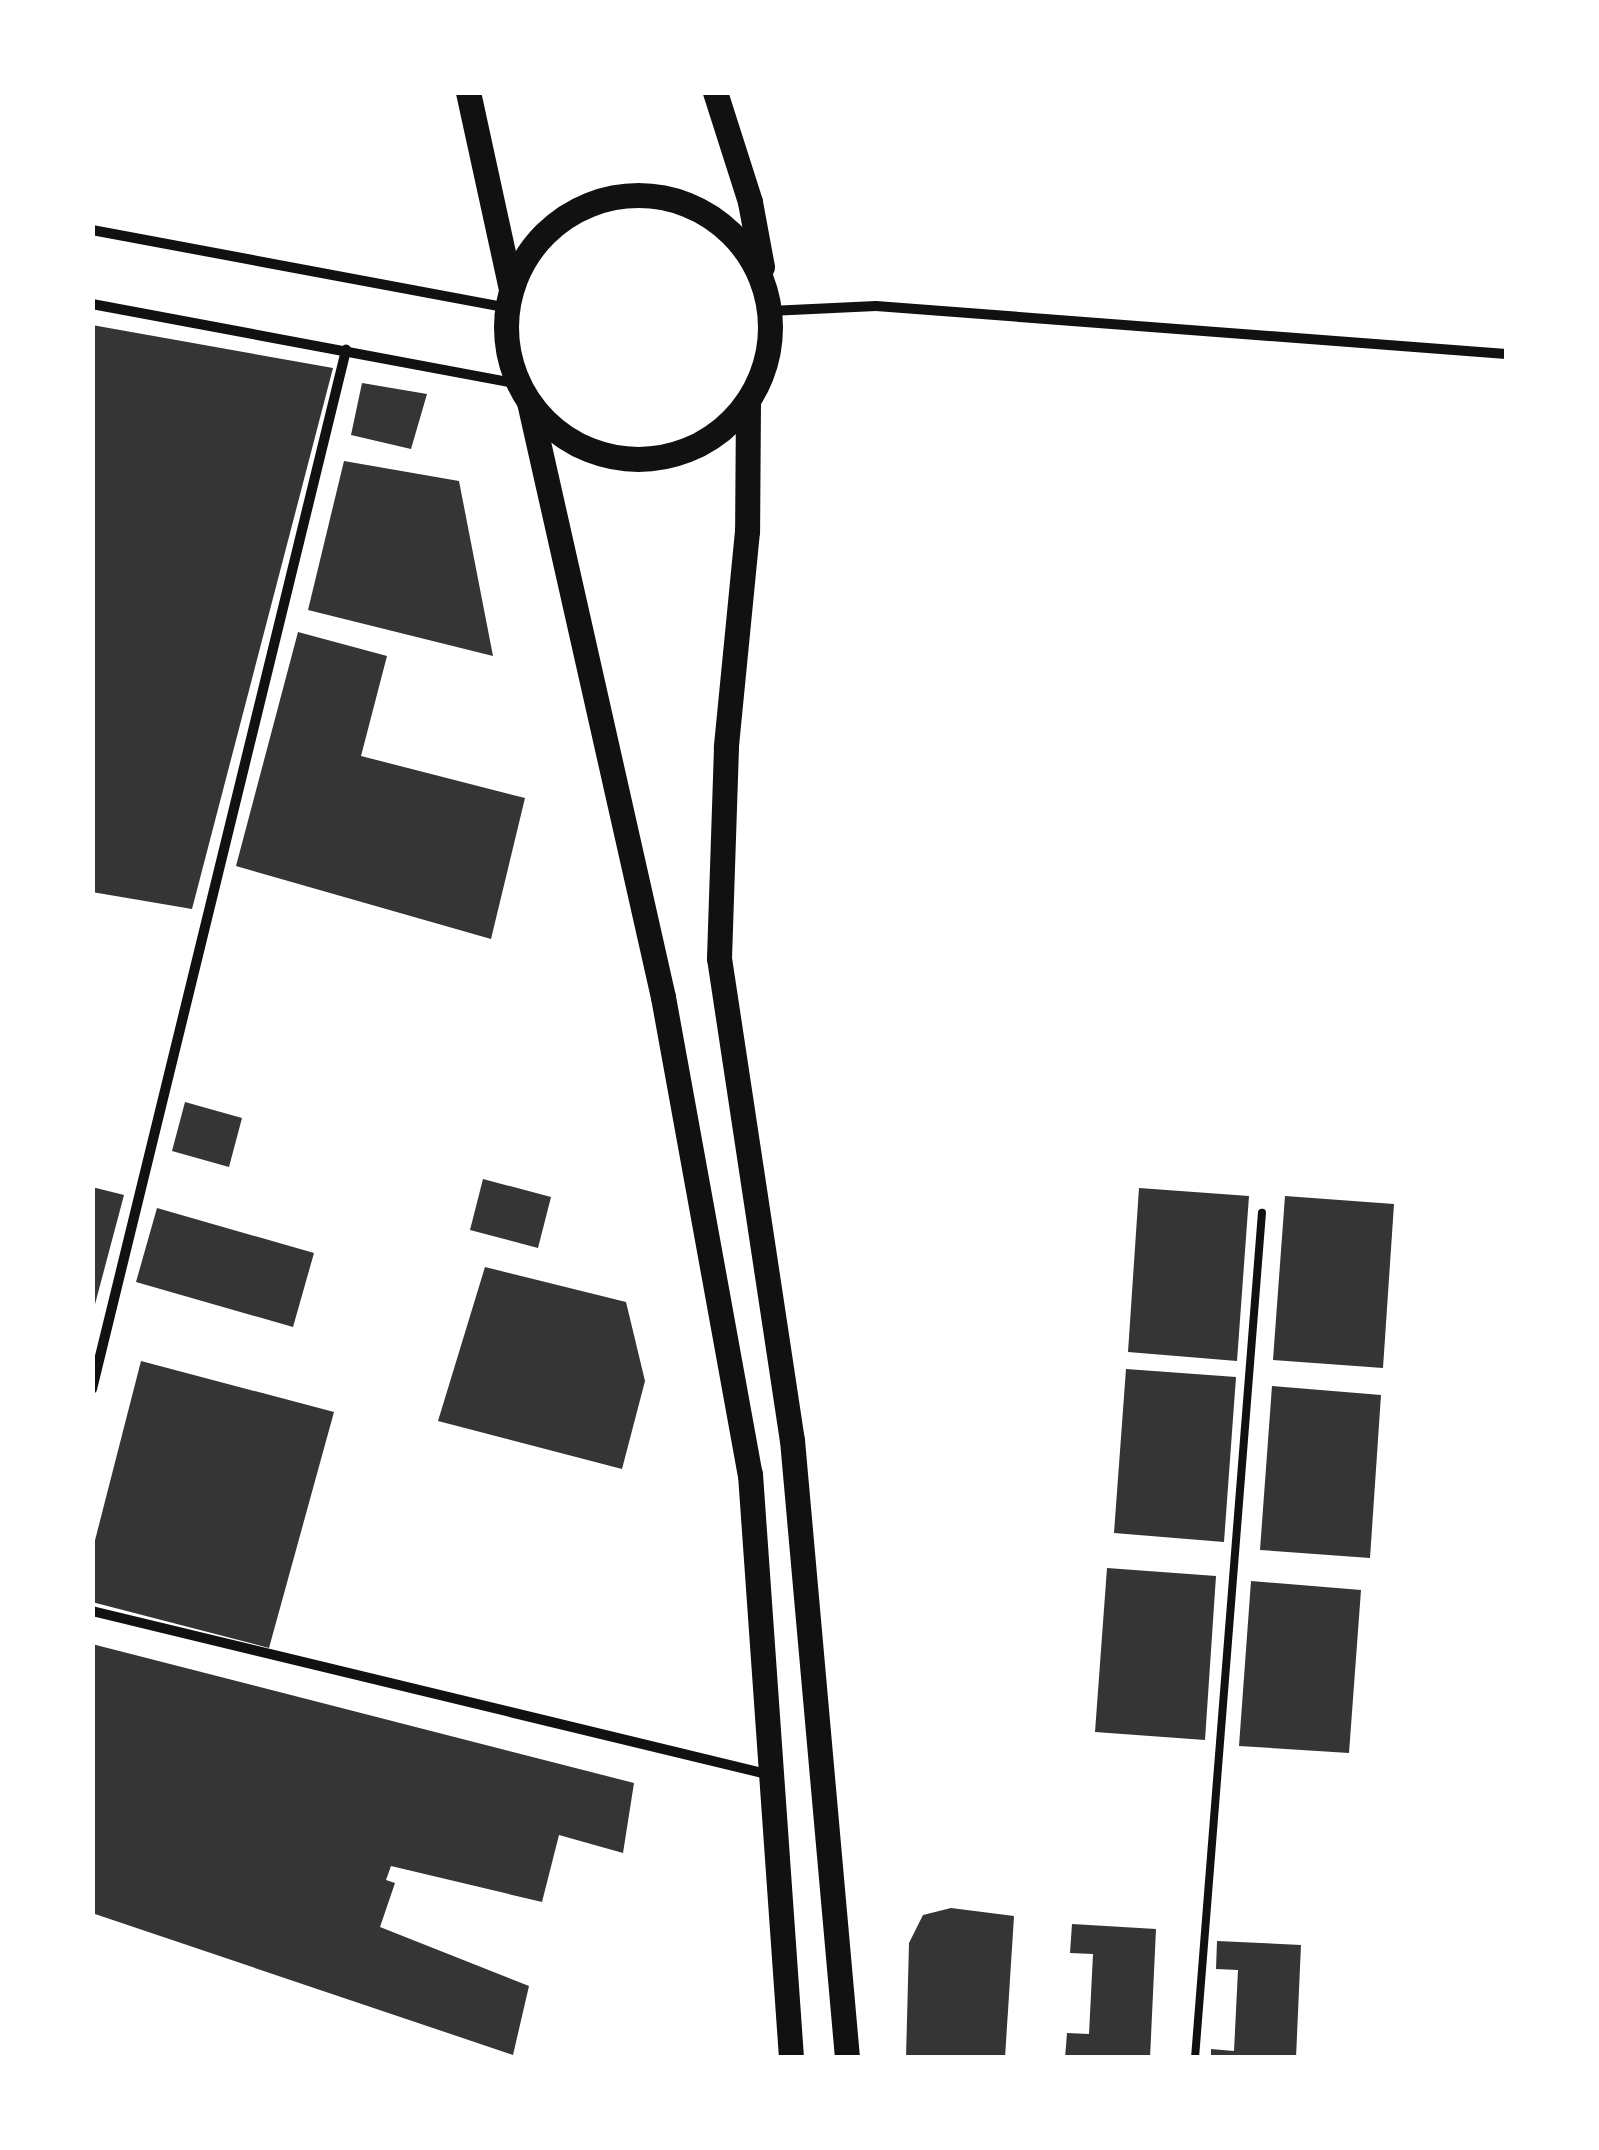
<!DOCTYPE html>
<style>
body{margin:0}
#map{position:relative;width:1599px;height:2150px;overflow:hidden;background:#fff;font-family:Karla,sans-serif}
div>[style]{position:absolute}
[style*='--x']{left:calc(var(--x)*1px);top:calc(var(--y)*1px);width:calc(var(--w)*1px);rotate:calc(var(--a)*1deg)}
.building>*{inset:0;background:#353535}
.service>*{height:8px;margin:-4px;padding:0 4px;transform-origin:4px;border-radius:4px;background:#111}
.minor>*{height:10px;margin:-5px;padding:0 5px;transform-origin:5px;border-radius:5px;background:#111}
.primary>*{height:25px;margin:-12.5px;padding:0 12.5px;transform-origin:12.5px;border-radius:12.5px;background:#111}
.primary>.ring{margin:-12.5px;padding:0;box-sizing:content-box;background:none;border:25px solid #111;border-radius:50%}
span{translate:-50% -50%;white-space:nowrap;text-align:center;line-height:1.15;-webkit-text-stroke:8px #fff;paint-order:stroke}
.frame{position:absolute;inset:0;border:95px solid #fff;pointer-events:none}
</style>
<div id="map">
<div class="building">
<i style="clip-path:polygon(92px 325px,333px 368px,192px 909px,92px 892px)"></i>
<i style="clip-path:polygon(362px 383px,427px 394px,411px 449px,351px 435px)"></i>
<i style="clip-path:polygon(344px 461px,459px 481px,493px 656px,308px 610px)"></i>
<i style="clip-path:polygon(298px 632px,387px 656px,361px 756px,525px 798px,491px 939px,236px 866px)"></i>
<i style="clip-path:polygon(185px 1102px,242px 1118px,229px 1167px,172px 1151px)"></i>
<i style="clip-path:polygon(483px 1179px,551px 1197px,538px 1248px,470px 1230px)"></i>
<i style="clip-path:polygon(92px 1187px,124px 1195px,94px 1308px,92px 1307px)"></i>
<i style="clip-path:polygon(1139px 1188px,1249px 1196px,1237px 1361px,1128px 1352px)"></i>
<i style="clip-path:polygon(1285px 1196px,1394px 1204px,1383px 1368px,1273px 1360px)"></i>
<i style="clip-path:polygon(157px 1208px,314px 1253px,293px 1327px,136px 1282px)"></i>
<i style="clip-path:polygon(485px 1267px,626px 1302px,645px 1381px,622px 1469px,438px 1421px)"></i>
<i style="clip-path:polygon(141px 1361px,334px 1412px,269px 1648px,92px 1602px,92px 1552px)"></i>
<i style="clip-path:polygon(1126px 1369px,1236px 1377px,1224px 1542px,1114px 1533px)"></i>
<i style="clip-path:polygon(1272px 1386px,1381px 1395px,1370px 1558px,1260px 1550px)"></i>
<i style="clip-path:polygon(1107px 1568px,1216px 1576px,1205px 1740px,1095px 1732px)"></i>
<i style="clip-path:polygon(1251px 1581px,1361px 1590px,1349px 1753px,1239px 1746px)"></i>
<i style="clip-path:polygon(92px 1644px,634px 1783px,623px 1853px,559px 1835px,542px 1902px,391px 1866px,386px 1880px,395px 1883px,380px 1927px,529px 1986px,513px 2055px,92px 1913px)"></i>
<i style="clip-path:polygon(951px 1908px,1014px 1916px,1005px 2058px,906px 2058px,909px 1943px,923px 1915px)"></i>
<i style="clip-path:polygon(1072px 1924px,1156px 1929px,1150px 2058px,1065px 2058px,1067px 2033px,1089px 2034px,1093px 1954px,1070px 1953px)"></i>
<i style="clip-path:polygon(1217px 1941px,1301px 1945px,1296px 2058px,1211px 2058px,1211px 2049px,1234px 2051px,1238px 1970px,1216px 1969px)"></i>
</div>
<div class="service">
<i style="--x:1195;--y:2058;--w:848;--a:-85.47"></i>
</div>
<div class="minor">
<i style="--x:92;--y:230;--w:422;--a:10.6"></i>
<i style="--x:92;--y:304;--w:433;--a:10.6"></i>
<i style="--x:770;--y:311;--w:106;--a:-2.7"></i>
<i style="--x:876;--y:306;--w:632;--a:4.36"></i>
<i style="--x:92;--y:1389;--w:1070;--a:-76.26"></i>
<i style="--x:92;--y:1611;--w:694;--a:13.58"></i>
</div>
<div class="primary">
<i style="--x:468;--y:92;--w:202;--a:77.7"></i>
<i style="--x:715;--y:92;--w:115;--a:72.3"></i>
<i style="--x:750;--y:202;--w:66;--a:79.5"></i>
<i class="ring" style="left:506px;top:195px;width:239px;height:239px"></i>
<i style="--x:748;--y:401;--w:130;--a:90.4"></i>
<i style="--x:747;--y:531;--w:217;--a:95.6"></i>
<i style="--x:726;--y:747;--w:211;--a:91.9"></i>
<i style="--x:719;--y:958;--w:487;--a:81.4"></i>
<i style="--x:792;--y:1440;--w:620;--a:84.91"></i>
<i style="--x:529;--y:402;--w:610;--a:77.31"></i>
<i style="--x:663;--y:997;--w:485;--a:79.7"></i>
<i style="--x:750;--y:1474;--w:585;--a:85.98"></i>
</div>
<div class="frame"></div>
</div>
